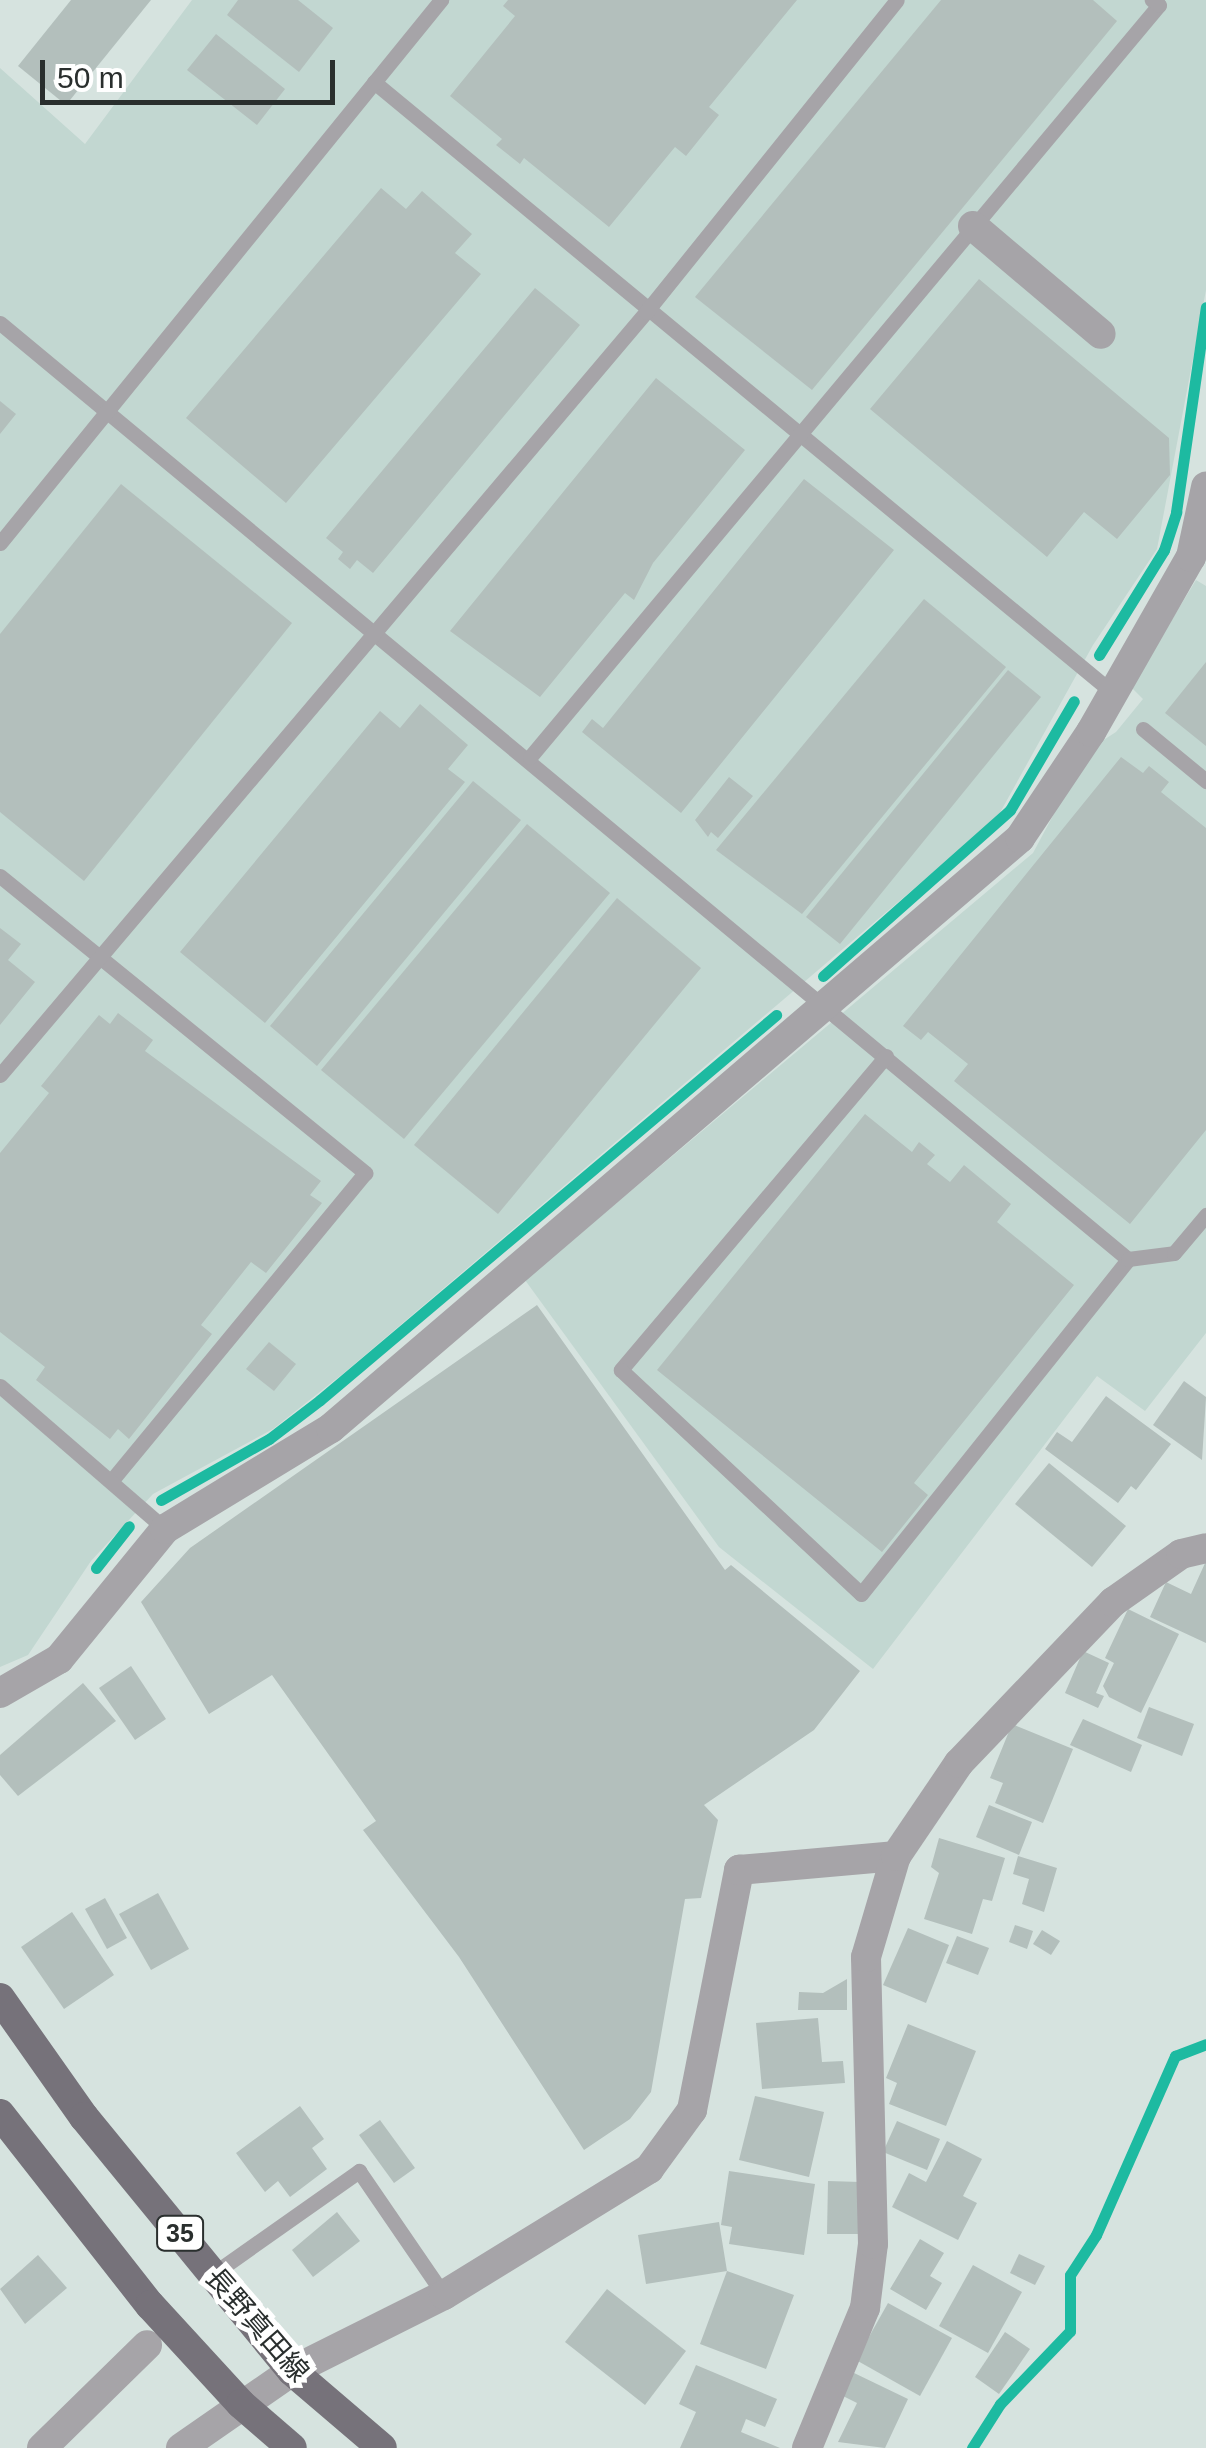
<!DOCTYPE html>
<meta charset="utf-8">
<style>
body{margin:0}
#map{position:relative;width:1206px;height:2448px;overflow:hidden;background:#d6e3df;font-family:Helvetica,"Noto Sans JP",sans-serif}
div>[style]{position:absolute}
[style*='--x']{left:calc(var(--x)*1px);top:calc(var(--y)*1px);width:calc(var(--w)*1px);rotate:calc(var(--a)*1deg)}
.built>*{inset:0;background:#c2d7d1}
.stream>*{height:11px;margin:-5.5px;padding:0 5.5px;transform-origin:5.5px;border-radius:5.5px;background:#1dbaa1}
.building>*{inset:0;background:#b3bfbc}
.service>*{height:15px;margin:-7.5px;padding:0 7.5px;transform-origin:7.5px;border-radius:7.5px;background:#a6a4a8}
.minor>*{height:30px;margin:-15px;padding:0 15px;transform-origin:15px;border-radius:15px;background:#a6a4a8}
.primary>*{height:30px;margin:-15px;padding:0 15px;transform-origin:15px;border-radius:15px;background:#76727a}
span{translate:-50% -50%;white-space:nowrap;text-align:center;line-height:1.15;-webkit-text-stroke:10px #fff;paint-order:stroke}
.shield-label span{padding:2px 8px;background:#fff;border:2px solid;border-radius:8px;-webkit-text-stroke-width:0}
.shield-label{font-size:25px;color:#2a2f2e;font-weight:700}
.street-label{font-size:28px;color:#2a2f2e}
.scale{position:absolute;left:40px;top:60px;width:295px;height:45px;box-sizing:border-box;border:5px solid #2a2f2e;border-top:0;padding-left:12px;font-size:30px;line-height:35px;white-space:nowrap;color:#2a2f2e;-webkit-text-stroke:8px #fff;paint-order:stroke}
</style>
<div id="map">
<div class="built">
<i style="clip-path:polygon(192px 0,1206px 0,1206px 290px,1157px 549px,1093px 645px,997px 818px,345px 1372px,273px 1429px,153px 1494px,91px 1561px,28px 1655px,0 1667px,0 68px,85px 144px)"></i>
<i style="clip-path:polygon(1196px 580px,1206px 586px,1206px 1333px,1145px 1411px,1097px 1376px,873px 1669px,719px 1547px,525px 1280px,1033px 853px,1088px 750px,1116px 732px,1143px 699px,1131px 687px)"></i>
</div>
<div class="stream">
<i style="--x:1099;--y:655;--w:123;--a:-58.2"></i>
<i style="--x:1164;--y:550;--w:40;--a:-72"></i>
<i style="--x:1176;--y:512;--w:207;--a:-81.7"></i>
<i style="--x:823;--y:976;--w:250;--a:-41.6"></i>
<i style="--x:1010;--y:810;--w:126;--a:-59.6"></i>
<i style="--x:161;--y:1500;--w:124;--a:-29.5"></i>
<i style="--x:269;--y:1439;--w:64;--a:-37.4"></i>
<i style="--x:320;--y:1400;--w:597;--a:-40.17"></i>
<i style="--x:96;--y:1568;--w:53;--a:-51.8"></i>
<i style="--x:972;--y:2448;--w:52;--a:-57.5"></i>
<i style="--x:1000;--y:2404;--w:101;--a:-46.2"></i>
<i style="--x:1070;--y:2331;--w:56;--a:-90"></i>
<i style="--x:1070;--y:2275;--w:48;--a:-57"></i>
<i style="--x:1096;--y:2235;--w:196;--a:-66.2"></i>
<i style="--x:1175;--y:2056;--w:33;--a:-21"></i>
</div>
<div class="building">
<i style="clip-path:polygon(71px 0,151px 0,66px 105px,18px 66px)"></i>
<i style="clip-path:polygon(238px 0,298px 0,333px 28px,299px 72px,227px 15px)"></i>
<i style="clip-path:polygon(508px 0,797px 0,709px 107px,719px 115px,686px 156px,675px 147px,609px 227px,524px 158px,520px 164px,496px 145px,502px 139px,450px 96px,515px 16px,503px 6px)"></i>
<i style="clip-path:polygon(941px 0,1093px 0,1117px 21px,812px 390px,695px 297px)"></i>
<i style="clip-path:polygon(216px 34px,285px 89px,257px 125px,187px 70px)"></i>
<i style="clip-path:polygon(381px 188px,406px 209px,422px 191px,472px 234px,455px 253px,481px 274px,286px 503px,186px 418px)"></i>
<i style="clip-path:polygon(979px 279px,1169px 438px,1170px 475px,1117px 539px,1084px 512px,1047px 557px,870px 409px)"></i>
<i style="clip-path:polygon(535px 288px,580px 325px,373px 573px,357px 560px,350px 569px,338px 559px,343px 552px,326px 538px)"></i>
<i style="clip-path:polygon(656px 378px,745px 450px,653px 563px,634px 600px,625px 593px,540px 697px,450px 631px)"></i>
<i style="clip-path:polygon(0 401px,16px 414px,0 434px)"></i>
<i style="clip-path:polygon(804px 479px,894px 550px,681px 813px,582px 732px,592px 719px,603px 728px)"></i>
<i style="clip-path:polygon(121px 484px,292px 623px,84px 881px,0 812px,0 634px)"></i>
<i style="clip-path:polygon(924px 599px,1006px 667px,802px 914px,716px 850px)"></i>
<i style="clip-path:polygon(1206px 662px,1206px 746px,1165px 713px)"></i>
<i style="clip-path:polygon(1008px 670px,1041px 697px,840px 944px,806px 917px)"></i>
<i style="clip-path:polygon(420px 704px,468px 745px,448px 769px,465px 782px,265px 1023px,180px 952px,380px 711px,400px 728px)"></i>
<i style="clip-path:polygon(1121px 757px,1143px 773px,1149px 766px,1169px 782px,1161px 792px,1206px 828px,1206px 1130px,1130px 1224px,954px 1081px,968px 1064px,928px 1032px,921px 1040px,903px 1026px)"></i>
<i style="clip-path:polygon(729px 777px,753px 796px,718px 838px,711px 832px,708px 837px,695px 820px)"></i>
<i style="clip-path:polygon(473px 781px,521px 820px,317px 1066px,270px 1026px)"></i>
<i style="clip-path:polygon(527px 824px,610px 893px,404px 1139px,321px 1070px)"></i>
<i style="clip-path:polygon(617px 898px,701px 968px,498px 1214px,414px 1145px)"></i>
<i style="clip-path:polygon(0 928px,21px 944px,8px 960px,35px 982px,0 1025px)"></i>
<i style="clip-path:polygon(118px 1013px,153px 1040px,145px 1051px,321px 1181px,310px 1195px,322px 1203px,266px 1273px,251px 1262px,201px 1325px,212px 1334px,129px 1439px,118px 1429px,110px 1439px,36px 1380px,45px 1367px,0 1332px,0 1153px,49px 1093px,41px 1086px,99px 1015px,110px 1024px)"></i>
<i style="clip-path:polygon(865px 1114px,912px 1152px,919px 1142px,935px 1155px,927px 1164px,950px 1182px,964px 1165px,1011px 1204px,997px 1222px,1074px 1285px,914px 1483px,928px 1495px,882px 1552px,657px 1370px)"></i>
<i style="clip-path:polygon(537px 1305px,725px 1570px,731px 1565px,860px 1671px,814px 1730px,704px 1805px,718px 1820px,701px 1898px,685px 1899px,651px 2092px,630px 2119px,584px 2150px,459px 1957px,363px 1830px,376px 1821px,272px 1675px,209px 1714px,141px 1602px,190px 1548px)"></i>
<i style="clip-path:polygon(269px 1342px,296px 1364px,274px 1391px,246px 1369px)"></i>
<i style="clip-path:polygon(1184px 1381px,1206px 1397px,1202px 1460px,1153px 1425px)"></i>
<i style="clip-path:polygon(1106px 1396px,1171px 1444px,1136px 1490px,1131px 1486px,1118px 1503px,1045px 1449px,1057px 1432px,1072px 1442px)"></i>
<i style="clip-path:polygon(1049px 1463px,1126px 1526px,1092px 1567px,1015px 1504px)"></i>
<i style="clip-path:polygon(1206px 1561px,1206px 1643px,1150px 1617px,1166px 1582px,1191px 1594px)"></i>
<i style="clip-path:polygon(1128px 1609px,1179px 1634px,1141px 1713px,1109px 1697px,1103px 1686px,1114px 1663px,1105px 1658px)"></i>
<i style="clip-path:polygon(1083px 1651px,1109px 1663px,1096px 1693px,1104px 1696px,1098px 1708px,1065px 1693px)"></i>
<i style="clip-path:polygon(131px 1666px,166px 1719px,135px 1740px,99px 1688px)"></i>
<i style="clip-path:polygon(83px 1683px,116px 1721px,18px 1796px,0 1775px,0 1755px)"></i>
<i style="clip-path:polygon(1149px 1707px,1194px 1724px,1182px 1756px,1137px 1738px)"></i>
<i style="clip-path:polygon(1083px 1719px,1142px 1745px,1131px 1772px,1070px 1745px)"></i>
<i style="clip-path:polygon(1012px 1724px,1073px 1749px,1043px 1823px,995px 1803px,1003px 1783px,990px 1778px)"></i>
<i style="clip-path:polygon(989px 1805px,1032px 1822px,1019px 1855px,976px 1837px)"></i>
<i style="clip-path:polygon(939px 1838px,1005px 1858px,992px 1901px,983px 1899px,972px 1934px,924px 1919px,939px 1873px,931px 1867px)"></i>
<i style="clip-path:polygon(1018px 1856px,1057px 1868px,1044px 1912px,1022px 1904px,1029px 1879px,1013px 1874px)"></i>
<i style="clip-path:polygon(158px 1893px,189px 1949px,151px 1970px,119px 1914px)"></i>
<i style="clip-path:polygon(105px 1898px,127px 1938px,107px 1949px,85px 1909px)"></i>
<i style="clip-path:polygon(72px 1912px,114px 1975px,64px 2009px,21px 1947px)"></i>
<i style="clip-path:polygon(1015px 1925px,1033px 1931px,1027px 1949px,1009px 1942px)"></i>
<i style="clip-path:polygon(908px 1928px,949px 1945px,926px 2003px,883px 1985px)"></i>
<i style="clip-path:polygon(1042px 1930px,1060px 1941px,1051px 1955px,1033px 1944px)"></i>
<i style="clip-path:polygon(957px 1936px,989px 1948px,978px 1975px,946px 1963px)"></i>
<i style="clip-path:polygon(847px 1979px,847px 2010px,798px 2010px,799px 1992px,823px 1993px)"></i>
<i style="clip-path:polygon(818px 2018px,822px 2062px,843px 2061px,845px 2083px,762px 2089px,756px 2023px)"></i>
<i style="clip-path:polygon(908px 2024px,976px 2051px,946px 2126px,889px 2104px,897px 2083px,886px 2078px)"></i>
<i style="clip-path:polygon(755px 2096px,824px 2112px,809px 2177px,739px 2160px)"></i>
<i style="clip-path:polygon(300px 2106px,324px 2139px,312px 2148px,327px 2169px,290px 2197px,278px 2181px,265px 2192px,236px 2153px)"></i>
<i style="clip-path:polygon(380px 2120px,415px 2168px,394px 2183px,359px 2135px)"></i>
<i style="clip-path:polygon(897px 2121px,940px 2139px,927px 2170px,883px 2152px)"></i>
<i style="clip-path:polygon(947px 2141px,982px 2159px,963px 2196px,977px 2203px,958px 2240px,892px 2207px,909px 2173px,926px 2182px)"></i>
<i style="clip-path:polygon(729px 2171px,815px 2184px,804px 2255px,729px 2244px,732px 2227px,721px 2225px)"></i>
<i style="clip-path:polygon(828px 2181px,860px 2182px,859px 2234px,827px 2234px)"></i>
<i style="clip-path:polygon(337px 2212px,360px 2241px,313px 2277px,292px 2250px)"></i>
<i style="clip-path:polygon(719px 2222px,727px 2271px,794px 2295px,766px 2369px,700px 2344px,727px 2271px,646px 2284px,638px 2235px)"></i>
<i style="clip-path:polygon(920px 2239px,944px 2253px,930px 2276px,942px 2283px,926px 2310px,890px 2289px)"></i>
<i style="clip-path:polygon(1019px 2254px,1045px 2266px,1035px 2285px,1010px 2273px)"></i>
<i style="clip-path:polygon(38px 2255px,67px 2288px,25px 2324px,0 2289px)"></i>
<i style="clip-path:polygon(973px 2265px,1022px 2292px,988px 2353px,939px 2326px)"></i>
<i style="clip-path:polygon(607px 2289px,686px 2351px,645px 2405px,565px 2342px)"></i>
<i style="clip-path:polygon(888px 2303px,952px 2338px,920px 2396px,856px 2360px)"></i>
<i style="clip-path:polygon(1005px 2332px,1030px 2349px,999px 2394px,975px 2377px)"></i>
<i style="clip-path:polygon(696px 2365px,777px 2399px,765px 2427px,746px 2419px,741px 2432px,780px 2448px,680px 2448px,696px 2412px,679px 2404px)"></i>
<i style="clip-path:polygon(852px 2372px,908px 2399px,885px 2448px,838px 2442px,857px 2403px,841px 2395px)"></i>
</div>
<div class="service">
<i style="--x:374;--y:82;--w:957;--a:39.58"></i>
<i style="--x:0;--y:323;--w:1466;--a:39.69"></i>
<i style="--x:0;--y:543;--w:700;--a:-50.92"></i>
<i style="--x:1143;--y:729;--w:82;--a:39.5"></i>
<i style="--x:530;--y:757;--w:980;--a:-50.09"></i>
<i style="--x:1159;--y:5;--w:9;--a:-144"></i>
<i style="--x:0;--y:876;--w:471;--a:39.1"></i>
<i style="--x:365;--y:1173;--w:399;--a:129.5"></i>
<i style="--x:886;--y:1056;--w:411;--a:130.2"></i>
<i style="--x:621;--y:1370;--w:328;--a:43"></i>
<i style="--x:861;--y:1594;--w:428;--a:-51.4"></i>
<i style="--x:1128;--y:1259;--w:46;--a:-7.4"></i>
<i style="--x:1174;--y:1253;--w:50;--a:-49.9"></i>
<i style="--x:0;--y:1075;--w:1000;--a:-49.75"></i>
<i style="--x:646;--y:312;--w:400;--a:-51.2"></i>
<i style="--x:0;--y:1386;--w:218;--a:40.9"></i>
<i style="--x:213;--y:2274;--w:179;--a:-35.2"></i>
<i style="--x:359;--y:2171;--w:150;--a:55.6"></i>
</div>
<div class="minor">
<i style="--x:973;--y:226;--w:167;--a:40.2"></i>
<i style="--x:0;--y:1693;--w:68;--a:-30"></i>
<i style="--x:59;--y:1659;--w:168;--a:-50.8"></i>
<i style="--x:165;--y:1529;--w:194;--a:-31.3"></i>
<i style="--x:331;--y:1428;--w:907;--a:-40.57"></i>
<i style="--x:1020;--y:838;--w:128;--a:-56.2"></i>
<i style="--x:1091;--y:732;--w:202;--a:-60.3"></i>
<i style="--x:1191;--y:557;--w:72;--a:-77.9"></i>
<i style="--x:42;--y:2448;--w:147;--a:-44.4"></i>
<i style="--x:181;--y:2448;--w:135;--a:-34.7"></i>
<i style="--x:292;--y:2371;--w:170;--a:-26.6"></i>
<i style="--x:444;--y:2295;--w:241;--a:-31.6"></i>
<i style="--x:649;--y:2169;--w:73;--a:-53.9"></i>
<i style="--x:692;--y:2110;--w:245;--a:-78.9"></i>
<i style="--x:739;--y:1870;--w:158;--a:-5.1"></i>
<i style="--x:807;--y:2448;--w:152;--a:-67.5"></i>
<i style="--x:865;--y:2308;--w:64;--a:-82.9"></i>
<i style="--x:873;--y:2244;--w:287;--a:-91.4"></i>
<i style="--x:866;--y:1957;--w:105;--a:-73.5"></i>
<i style="--x:896;--y:1856;--w:112;--a:-55.9"></i>
<i style="--x:959;--y:1763;--w:223;--a:-46.3"></i>
<i style="--x:1113;--y:1602;--w:83;--a:-35.2"></i>
<i style="--x:1181;--y:1554;--w:26;--a:-13"></i>
</div>
<div class="primary">
<i style="--x:0;--y:1998;--w:146;--a:54.8"></i>
<i style="--x:84;--y:2117;--w:328;--a:50.7"></i>
<i style="--x:292;--y:2371;--w:118;--a:40.5"></i>
<i style="--x:0;--y:2114;--w:243;--a:51.9"></i>
<i style="--x:150;--y:2305;--w:134;--a:47.4"></i>
<i style="--x:241;--y:2404;--w:67;--a:40.8"></i>
</div>
<div class="shield-label">
<span style="left:180px;top:2233px">35</span>
</div>
<div class="street-label">
<span style="left:257px;top:2325px;rotate:49deg">長野真田線</span>
</div>
<div class="scale">50 m</div>
</div>
